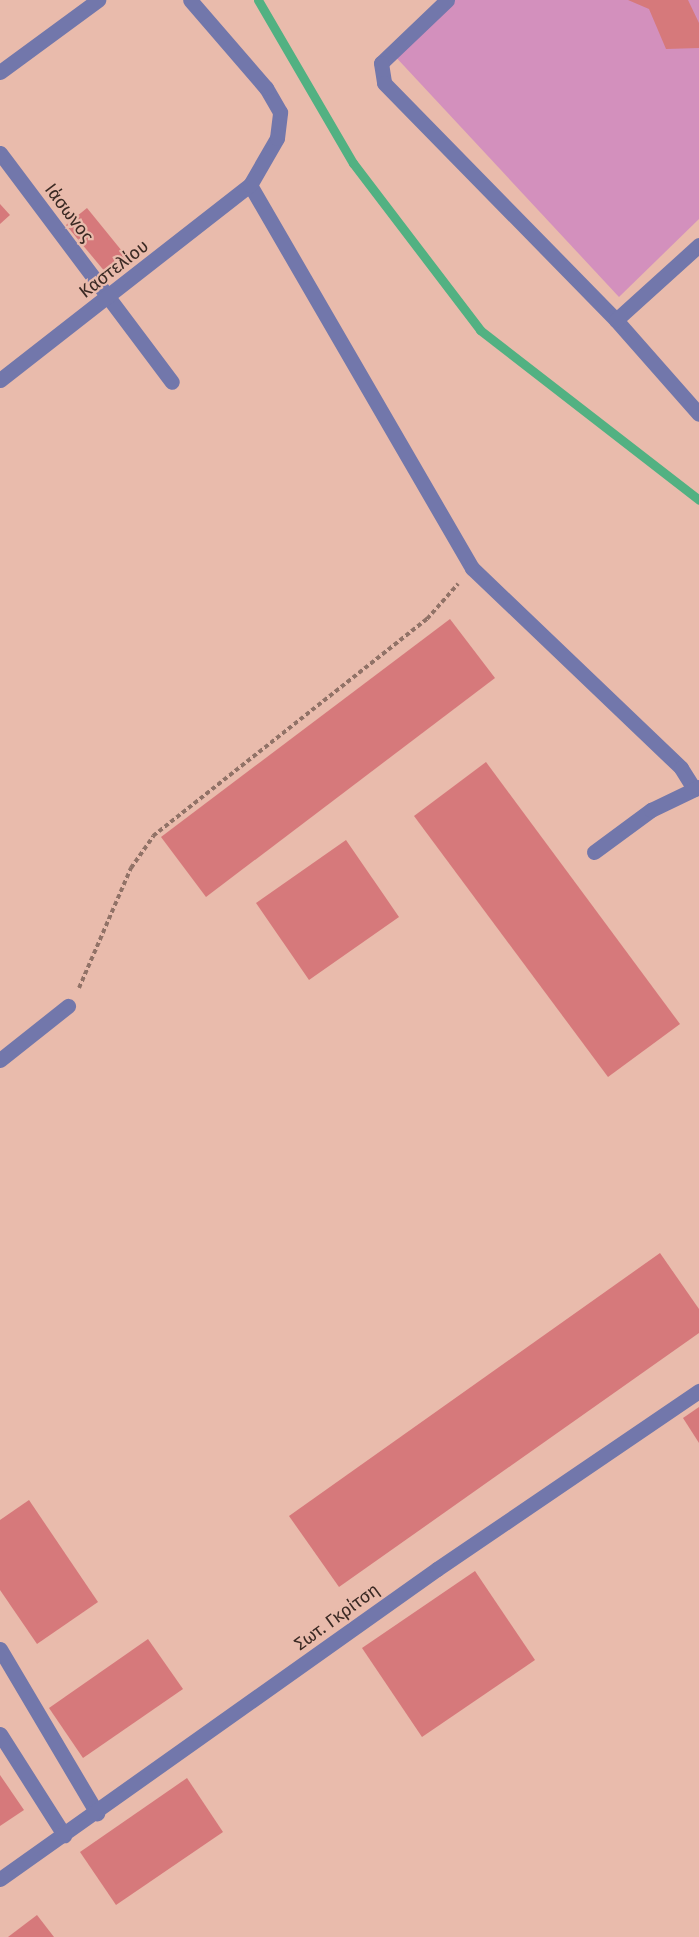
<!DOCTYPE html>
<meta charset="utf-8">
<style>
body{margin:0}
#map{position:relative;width:699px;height:1937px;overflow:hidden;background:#e9bbac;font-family:"Fira Sans",sans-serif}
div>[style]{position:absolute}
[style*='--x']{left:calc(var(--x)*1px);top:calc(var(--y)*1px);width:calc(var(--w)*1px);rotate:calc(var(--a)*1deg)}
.green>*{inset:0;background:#d390bd}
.stream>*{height:9px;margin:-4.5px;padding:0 4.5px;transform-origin:4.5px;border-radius:4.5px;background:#52b182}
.building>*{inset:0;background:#d6797b}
.path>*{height:4px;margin-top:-2px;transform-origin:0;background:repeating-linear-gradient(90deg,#917267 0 4.5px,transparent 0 7.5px)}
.minor>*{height:15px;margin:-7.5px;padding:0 7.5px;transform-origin:7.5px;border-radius:7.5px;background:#7277ab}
span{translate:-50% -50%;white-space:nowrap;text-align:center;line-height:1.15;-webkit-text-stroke:4.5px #e9bbac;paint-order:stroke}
.street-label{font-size:18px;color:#3b2a24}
</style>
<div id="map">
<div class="green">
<i style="clip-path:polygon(452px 0,699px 0,699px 219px,619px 297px,392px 53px)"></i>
</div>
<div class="stream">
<i style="--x:258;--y:0;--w:189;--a:59.8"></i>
<i style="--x:353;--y:163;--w:210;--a:52.7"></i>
<i style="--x:480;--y:330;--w:277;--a:37.8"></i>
</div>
<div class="building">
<i style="clip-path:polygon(628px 0,688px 0,699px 23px,699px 48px,666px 49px,649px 9px)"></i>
<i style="clip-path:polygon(0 204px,10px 215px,0 224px)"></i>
<i style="clip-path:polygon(87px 208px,126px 256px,106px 273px,66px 225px)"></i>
<i style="clip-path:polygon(450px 619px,495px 678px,206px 897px,161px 837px)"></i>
<i style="clip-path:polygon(486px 762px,680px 1024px,608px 1077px,414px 816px)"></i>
<i style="clip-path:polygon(346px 840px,399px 917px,309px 980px,256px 903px)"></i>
<i style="clip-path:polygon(660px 1253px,699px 1309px,699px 1333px,339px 1587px,289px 1516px)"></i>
<i style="clip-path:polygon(699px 1407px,699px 1443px,683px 1418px)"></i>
<i style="clip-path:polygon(29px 1500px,98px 1602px,37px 1644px,0 1590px,0 1520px)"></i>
<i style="clip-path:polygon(475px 1571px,535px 1660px,422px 1737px,362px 1648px)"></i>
<i style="clip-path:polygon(148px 1639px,183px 1689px,83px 1758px,49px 1708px)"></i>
<i style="clip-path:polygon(0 1775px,24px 1810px,0 1826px)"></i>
<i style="clip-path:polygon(187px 1778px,223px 1832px,116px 1905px,80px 1852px)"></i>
<i style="clip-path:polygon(37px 1915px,54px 1937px,8px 1937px)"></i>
</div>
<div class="path">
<i style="--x:79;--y:988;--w:131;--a:-66.6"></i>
<i style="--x:131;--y:868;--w:39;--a:-55"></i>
<i style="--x:153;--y:836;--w:350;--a:-38.4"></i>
<i style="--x:427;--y:619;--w:47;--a:-48.5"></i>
</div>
<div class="minor">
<i style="--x:447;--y:0;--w:91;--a:136.3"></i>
<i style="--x:381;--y:63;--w:20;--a:81"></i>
<i style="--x:384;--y:83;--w:332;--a:45.6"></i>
<i style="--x:616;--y:320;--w:125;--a:48.6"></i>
<i style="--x:0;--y:72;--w:122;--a:-36.3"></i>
<i style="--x:0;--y:153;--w:286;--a:53.1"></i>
<i style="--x:250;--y:185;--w:443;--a:59.9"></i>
<i style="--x:472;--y:568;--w:289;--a:43.7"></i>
<i style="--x:681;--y:768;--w:25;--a:58"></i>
<i style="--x:616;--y:320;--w:112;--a:-42.1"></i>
<i style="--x:0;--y:380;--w:317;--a:-38"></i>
<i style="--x:250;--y:185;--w:54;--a:-60.1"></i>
<i style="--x:277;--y:138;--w:26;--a:-83"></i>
<i style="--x:280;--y:112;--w:28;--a:-120"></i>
<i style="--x:266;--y:88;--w:116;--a:-130.8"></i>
<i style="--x:594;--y:852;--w:71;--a:-36.4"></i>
<i style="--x:651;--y:810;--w:53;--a:-25.6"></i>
<i style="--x:0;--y:1060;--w:87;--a:-38.5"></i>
<i style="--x:0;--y:1649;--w:191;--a:59.4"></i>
<i style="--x:0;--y:1734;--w:120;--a:57.6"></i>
<i style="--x:0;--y:1879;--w:536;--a:-35.35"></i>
<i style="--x:437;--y:1569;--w:317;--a:-34.2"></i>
</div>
<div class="street-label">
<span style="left:69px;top:213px;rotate:53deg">Ιάσωνος</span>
<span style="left:114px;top:269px;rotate:-38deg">Καστελίου</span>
<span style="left:337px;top:1617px;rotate:-36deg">Σωτ. Γκρίτση</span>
</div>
</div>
